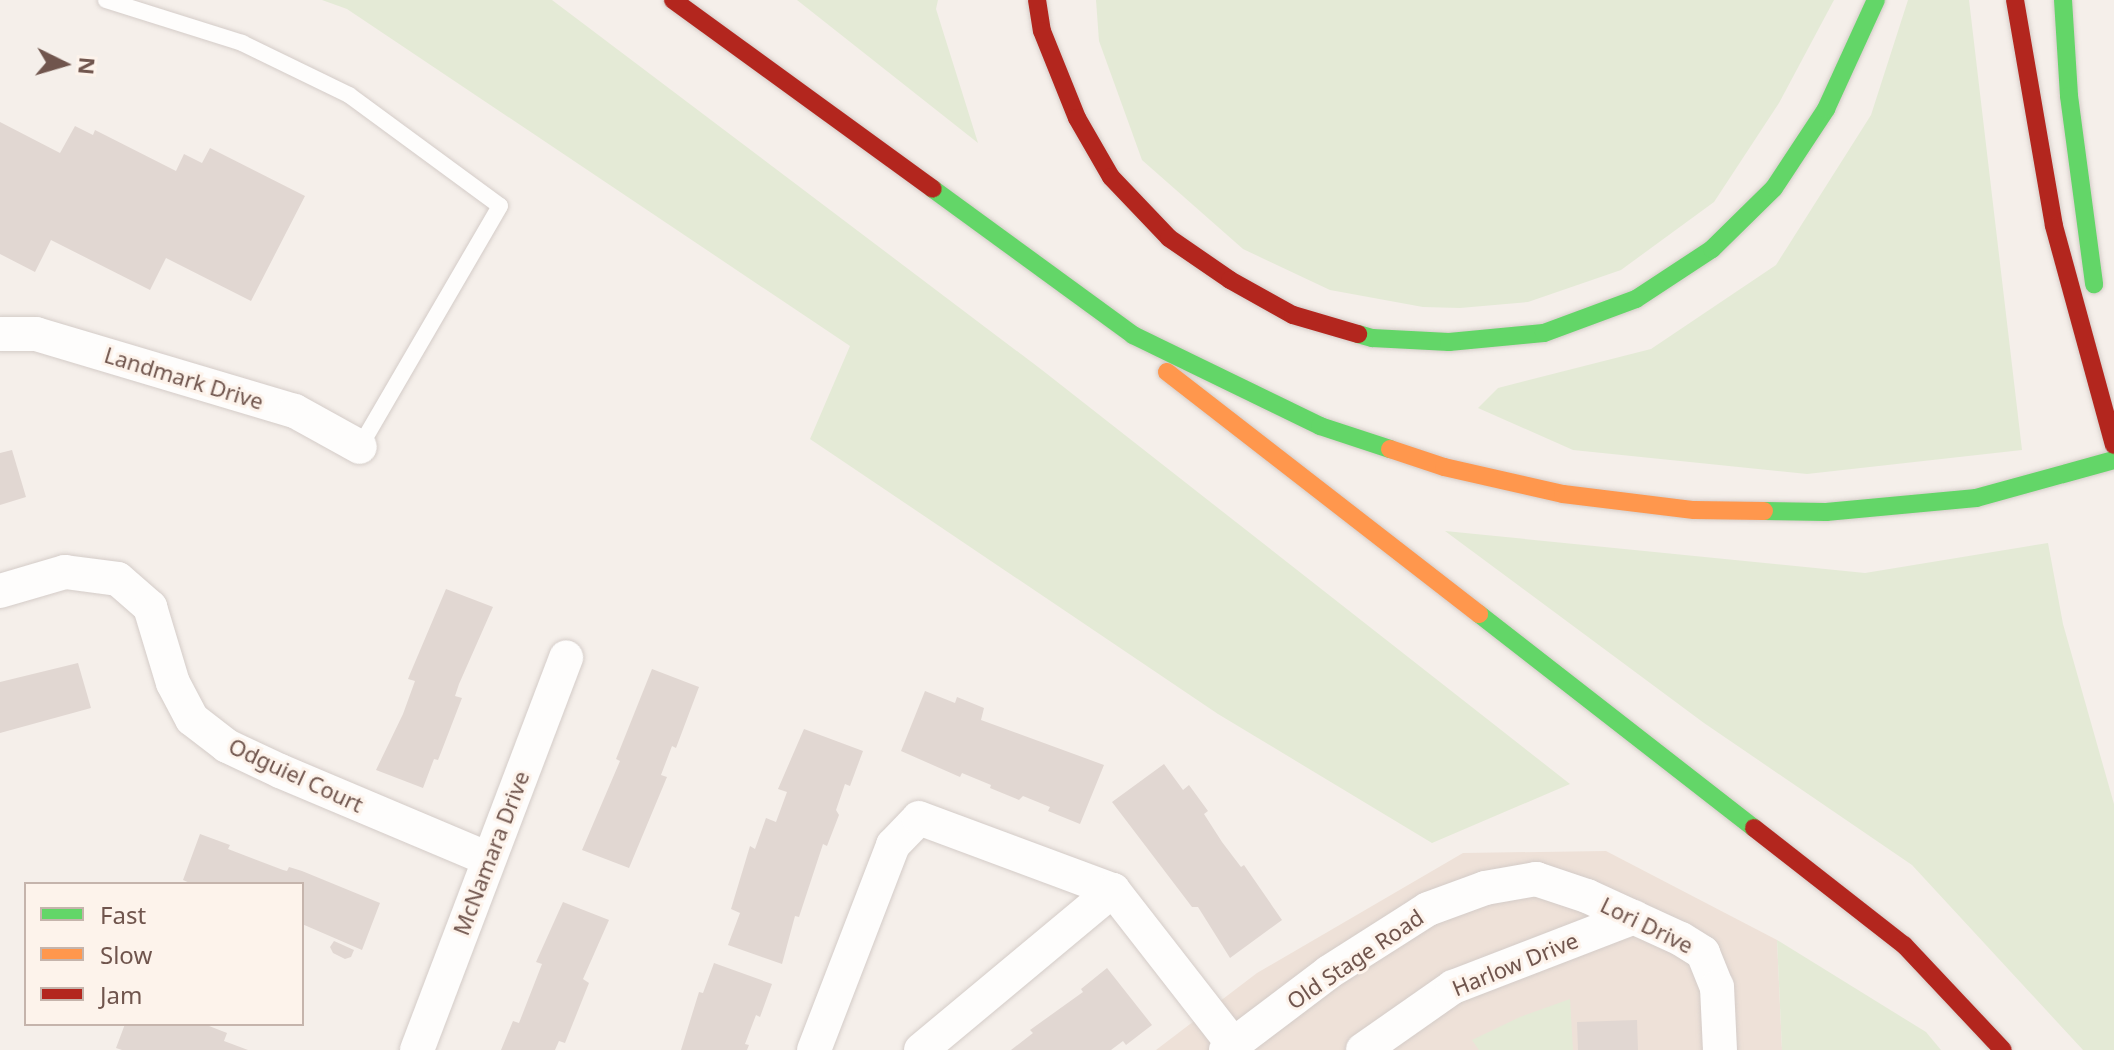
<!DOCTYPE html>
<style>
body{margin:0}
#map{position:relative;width:2114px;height:1050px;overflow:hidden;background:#f5efea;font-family:"Noto Sans",sans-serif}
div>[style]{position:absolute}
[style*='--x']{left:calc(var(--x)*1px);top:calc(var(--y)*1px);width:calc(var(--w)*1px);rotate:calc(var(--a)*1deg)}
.residential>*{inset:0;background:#eee1d8}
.green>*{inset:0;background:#e4ead6}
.building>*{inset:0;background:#e1d7d2}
.roads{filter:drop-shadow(0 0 2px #d4ccc8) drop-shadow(0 0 2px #d4ccc8)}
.lane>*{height:16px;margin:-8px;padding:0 8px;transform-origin:8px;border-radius:8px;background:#fefdfc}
.street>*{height:34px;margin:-17px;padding:0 17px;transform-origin:17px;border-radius:17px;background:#fefdfc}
.fast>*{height:18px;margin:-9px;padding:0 9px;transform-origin:9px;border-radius:9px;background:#63d668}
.slow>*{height:18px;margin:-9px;padding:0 9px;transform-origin:9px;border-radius:9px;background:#ff974d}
.jam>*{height:18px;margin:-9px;padding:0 9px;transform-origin:9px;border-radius:9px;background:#b3261e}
span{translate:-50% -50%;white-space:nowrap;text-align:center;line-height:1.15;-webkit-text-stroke:6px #fdf3eb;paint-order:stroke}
.street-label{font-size:22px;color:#70554d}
.legend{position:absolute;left:24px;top:882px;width:280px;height:144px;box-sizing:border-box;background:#fdf3eb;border:2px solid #c5b4ac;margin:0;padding:10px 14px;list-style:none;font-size:24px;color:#70554d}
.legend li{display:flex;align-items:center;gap:16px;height:40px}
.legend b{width:40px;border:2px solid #c5b4ac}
.north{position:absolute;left:24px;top:24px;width:80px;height:80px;-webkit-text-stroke:6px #fdf3eb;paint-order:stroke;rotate:95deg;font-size:22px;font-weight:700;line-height:32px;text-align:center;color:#70554d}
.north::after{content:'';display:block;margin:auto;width:28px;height:36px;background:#70554d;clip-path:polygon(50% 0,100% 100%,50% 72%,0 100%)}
</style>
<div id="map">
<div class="residential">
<i style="clip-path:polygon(1606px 851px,1777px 940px,1782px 1050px,1156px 1050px,1257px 973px,1463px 853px)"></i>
</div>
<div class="green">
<i style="clip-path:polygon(322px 0,552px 0,1042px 370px,1570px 784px,1432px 843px,1218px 714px,810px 439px,850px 346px,347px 9px)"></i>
<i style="clip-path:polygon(797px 0,938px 0,936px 9px,978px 143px)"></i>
<i style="clip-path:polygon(1096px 0,1834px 0,1779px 103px,1714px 202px,1621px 270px,1528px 302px,1460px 308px,1423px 307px,1330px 290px,1243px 249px,1142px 160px,1099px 41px)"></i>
<i style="clip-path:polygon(1908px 0,1969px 0,2022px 450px,1807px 474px,1573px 450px,1478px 408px,1498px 388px,1651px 349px,1776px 265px,1871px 115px)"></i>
<i style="clip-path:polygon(1445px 531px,1865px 573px,2048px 543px,2063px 624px,2114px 804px,2114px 1050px,2083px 1050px,1912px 865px,1704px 723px)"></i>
<i style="clip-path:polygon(1777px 940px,1926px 1032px,1941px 1050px,1782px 1050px)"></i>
<i style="clip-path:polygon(1570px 999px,1573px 1050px,1479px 1050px,1472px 1040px,1520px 1017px)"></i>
</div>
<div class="building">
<i style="clip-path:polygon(0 122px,60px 153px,75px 126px,93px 135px,95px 130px,176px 171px,184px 154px,202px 163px,210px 148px,305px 196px,251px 301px,166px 258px,150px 290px,51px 240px,35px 272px,0 254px)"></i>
<i style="clip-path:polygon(12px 450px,26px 497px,0 505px,0 453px)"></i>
<i style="clip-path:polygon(446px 589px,493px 607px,459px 684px,455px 696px,462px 698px,440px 755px,438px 760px,434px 759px,423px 788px,376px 770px,403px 714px,415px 681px,408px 679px,410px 674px)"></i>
<i style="clip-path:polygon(78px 663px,91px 708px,0 733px,0 682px)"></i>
<i style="clip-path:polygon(652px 669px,699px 687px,676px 748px,672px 746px,661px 775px,667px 777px,629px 868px,582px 850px,620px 761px,616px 759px)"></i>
<i style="clip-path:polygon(925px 691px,955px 703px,957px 697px,984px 708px,981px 720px,1104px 765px,1080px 824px,1048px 811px,1050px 807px,1023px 796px,1019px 800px,990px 788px,991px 785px,962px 773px,960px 777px,901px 751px)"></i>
<i style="clip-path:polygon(804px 729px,863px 751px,850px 786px,845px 784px,836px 810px,839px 815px,827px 846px,823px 844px,799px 917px,795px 916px,782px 964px,728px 945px,740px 913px,731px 909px,750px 846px,755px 849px,766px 818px,776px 822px,787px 792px,778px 789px)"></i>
<i style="clip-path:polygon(1164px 764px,1183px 790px,1189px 785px,1208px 811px,1204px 814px,1222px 842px,1241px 867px,1244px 865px,1282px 920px,1230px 958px,1198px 907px,1192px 907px,1112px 802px)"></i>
<i style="clip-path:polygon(200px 834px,230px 845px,228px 849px,283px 870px,287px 871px,289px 867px,302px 871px,380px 903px,362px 950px,302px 924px,302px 884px,192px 884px,183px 880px)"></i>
<i style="clip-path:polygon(563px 902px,609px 920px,583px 979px,589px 983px,565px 1043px,559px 1041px,555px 1050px,501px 1050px,513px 1021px,519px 1023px,542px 964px,536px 962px)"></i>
<i style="clip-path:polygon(334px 941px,354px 950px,351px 957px,345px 959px,333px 953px,330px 947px)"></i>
<i style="clip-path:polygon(714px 963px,772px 984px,760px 1017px,756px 1015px,745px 1044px,749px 1045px,747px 1050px,681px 1050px,699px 992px,703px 993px)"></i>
<i style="clip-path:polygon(1107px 968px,1152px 1025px,1126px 1045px,1123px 1041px,1111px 1050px,1011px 1050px,1033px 1033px,1030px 1030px,1083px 992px,1081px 989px)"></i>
<i style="clip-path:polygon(1637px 1020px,1638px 1050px,1578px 1050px,1577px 1022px)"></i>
<i style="clip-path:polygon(125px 1024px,204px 1024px,227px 1033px,224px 1041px,248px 1050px,122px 1050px,116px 1048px)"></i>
</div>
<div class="roads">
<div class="lane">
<i style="--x:106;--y:0;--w:143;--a:17.5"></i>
<i style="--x:242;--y:43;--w:119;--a:25.9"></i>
<i style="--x:349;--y:95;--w:187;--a:36.3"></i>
<i style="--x:500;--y:206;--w:279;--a:120.2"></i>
</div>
<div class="street">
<i style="--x:0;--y:334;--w:36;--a:0"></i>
<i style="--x:36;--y:334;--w:270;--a:16.6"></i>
<i style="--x:295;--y:411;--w:74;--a:29"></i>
<i style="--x:0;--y:591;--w:68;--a:-16.3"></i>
<i style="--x:65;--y:572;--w:53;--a:7.5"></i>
<i style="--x:118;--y:579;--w:43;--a:41.2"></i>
<i style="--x:150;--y:607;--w:79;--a:73.2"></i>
<i style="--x:173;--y:683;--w:41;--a:62.2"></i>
<i style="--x:192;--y:719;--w:44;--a:37.6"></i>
<i style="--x:227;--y:746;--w:59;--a:25.3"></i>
<i style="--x:280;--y:771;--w:226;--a:22.9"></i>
<i style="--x:417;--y:1050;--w:420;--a:-69.2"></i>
<i style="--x:814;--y:1050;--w:220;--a:-68.9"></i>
<i style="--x:893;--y:845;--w:37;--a:-46"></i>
<i style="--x:919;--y:818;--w:207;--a:20.4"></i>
<i style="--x:1113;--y:890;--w:195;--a:52.1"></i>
<i style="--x:921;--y:1050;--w:250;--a:-39.8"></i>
<i style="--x:1226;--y:1050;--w:129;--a:-37.1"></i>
<i style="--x:1329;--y:972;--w:117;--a:-32.5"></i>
<i style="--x:1428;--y:909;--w:61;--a:-20.2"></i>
<i style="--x:1485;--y:888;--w:52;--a:-10"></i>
<i style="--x:1536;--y:879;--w:54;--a:18.4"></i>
<i style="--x:1587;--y:896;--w:103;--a:24.6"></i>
<i style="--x:1681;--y:939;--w:26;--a:32"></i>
<i style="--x:1703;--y:953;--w:37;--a:68"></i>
<i style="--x:1717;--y:987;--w:63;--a:87.3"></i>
<i style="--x:1363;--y:1050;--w:110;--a:-35"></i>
<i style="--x:1453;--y:987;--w:194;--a:-21.1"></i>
</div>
<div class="fast">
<i style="--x:2063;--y:0;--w:96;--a:86.4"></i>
<i style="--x:2069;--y:96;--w:190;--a:82.4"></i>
<i style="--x:933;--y:189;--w:248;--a:36.1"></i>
<i style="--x:1133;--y:335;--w:208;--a:25.9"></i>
<i style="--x:1320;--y:426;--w:74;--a:18.2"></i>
<i style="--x:1358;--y:334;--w:15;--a:16"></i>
<i style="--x:1372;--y:338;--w:77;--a:3"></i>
<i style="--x:1449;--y:342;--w:95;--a:-5.4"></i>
<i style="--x:1544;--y:333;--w:98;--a:-20.3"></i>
<i style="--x:1636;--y:299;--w:91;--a:-33.3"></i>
<i style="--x:1712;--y:249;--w:87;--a:-44.5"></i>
<i style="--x:1774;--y:188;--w:95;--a:-56.6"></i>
<i style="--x:1826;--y:109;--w:120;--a:-65.4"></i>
<i style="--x:1764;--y:511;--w:62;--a:0.9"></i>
<i style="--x:1826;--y:512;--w:151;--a:-5.3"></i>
<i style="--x:1976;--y:498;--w:143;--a:-15.4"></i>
<i style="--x:1479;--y:614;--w:348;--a:37.9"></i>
</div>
<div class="slow">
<i style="--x:1167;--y:372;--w:395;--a:37.8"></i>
<i style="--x:1390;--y:449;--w:57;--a:18.4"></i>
<i style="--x:1444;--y:467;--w:122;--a:12.8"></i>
<i style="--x:1563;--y:494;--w:132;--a:7"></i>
<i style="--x:1694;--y:510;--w:70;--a:0.8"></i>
</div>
<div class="jam">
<i style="--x:673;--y:0;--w:321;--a:36"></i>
<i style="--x:1037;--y:0;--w:31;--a:81"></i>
<i style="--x:1042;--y:31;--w:94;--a:68.1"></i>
<i style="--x:1077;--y:118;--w:68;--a:60"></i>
<i style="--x:1111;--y:177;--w:84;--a:46.4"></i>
<i style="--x:1169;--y:238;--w:74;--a:34.5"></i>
<i style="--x:1230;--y:280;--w:72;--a:29.1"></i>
<i style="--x:1293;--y:315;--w:68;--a:16.3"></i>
<i style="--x:2015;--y:0;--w:229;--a:80.2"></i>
<i style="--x:2054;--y:226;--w:227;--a:74.7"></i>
<i style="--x:1754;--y:828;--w:190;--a:38"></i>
<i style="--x:1904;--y:945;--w:144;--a:46.7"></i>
</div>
</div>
<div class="street-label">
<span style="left:184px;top:378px;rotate:17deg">Landmark Drive</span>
<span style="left:296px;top:775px;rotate:25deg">Odguiel Court</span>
<span style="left:491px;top:853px;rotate:-69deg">McNamara Drive</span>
<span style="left:1647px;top:925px;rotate:26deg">Lori Drive</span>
<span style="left:1355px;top:959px;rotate:-34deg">Old Stage Road</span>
<span style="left:1515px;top:964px;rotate:-22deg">Harlow Drive</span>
</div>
<ul class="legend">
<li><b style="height:10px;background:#63d668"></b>Fast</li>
<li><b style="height:10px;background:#ff974d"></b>Slow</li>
<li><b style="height:10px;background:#b3261e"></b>Jam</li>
</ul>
<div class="north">N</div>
</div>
